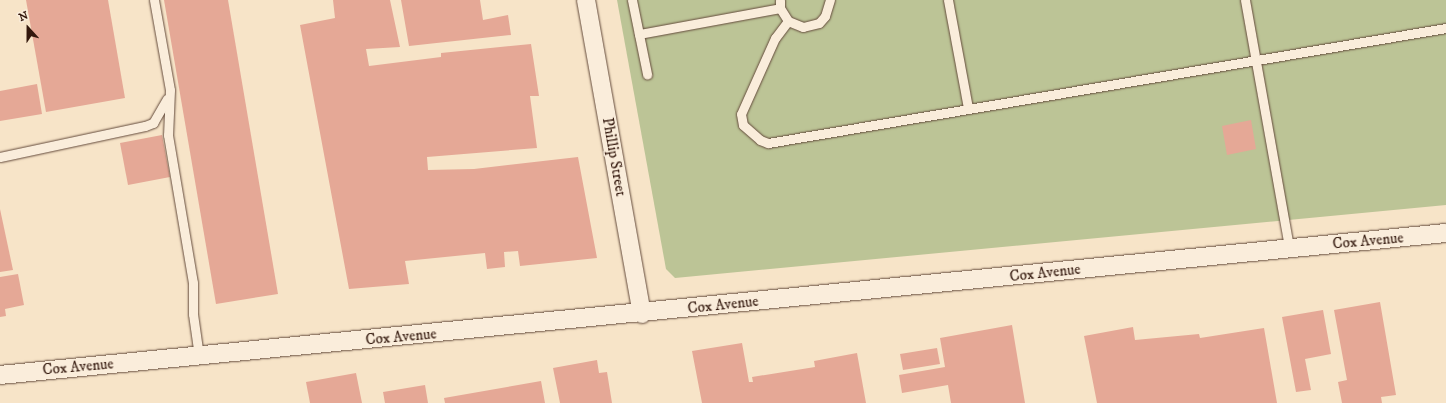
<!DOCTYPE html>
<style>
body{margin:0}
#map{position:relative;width:1446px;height:403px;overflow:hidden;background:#f7e4c8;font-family:"IM FELL DW Pica",serif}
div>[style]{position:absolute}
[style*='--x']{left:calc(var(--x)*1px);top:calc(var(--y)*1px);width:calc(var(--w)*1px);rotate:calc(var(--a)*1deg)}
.green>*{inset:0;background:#bcc496}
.building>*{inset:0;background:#e5a896}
.roads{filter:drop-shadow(0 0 1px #644b3c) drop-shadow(0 0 1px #644b3c)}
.lane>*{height:9px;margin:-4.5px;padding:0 4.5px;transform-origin:4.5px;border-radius:4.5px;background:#faeddb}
.street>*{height:18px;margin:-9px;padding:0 9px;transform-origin:9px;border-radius:9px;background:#faeddb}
span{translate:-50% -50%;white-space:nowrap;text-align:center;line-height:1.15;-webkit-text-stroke:3px #faeddb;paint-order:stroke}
.street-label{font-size:15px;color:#33180d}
.north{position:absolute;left:8px;top:8px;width:40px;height:40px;-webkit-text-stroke:3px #faeddb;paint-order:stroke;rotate:339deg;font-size:11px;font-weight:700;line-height:16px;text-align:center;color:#33180d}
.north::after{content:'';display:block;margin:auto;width:14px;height:18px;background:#33180d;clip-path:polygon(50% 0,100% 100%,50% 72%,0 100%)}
</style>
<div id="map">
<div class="green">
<i style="clip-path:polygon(617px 0,1446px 0,1446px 205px,675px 278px,666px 269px)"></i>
</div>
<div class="building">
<i style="clip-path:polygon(26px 0,108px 0,125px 98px,46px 112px)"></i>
<i style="clip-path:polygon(164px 0,228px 0,278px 294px,216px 304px)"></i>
<i style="clip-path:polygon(333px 0,390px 0,400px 47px,366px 49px,369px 66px,441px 57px,441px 53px,531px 44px,539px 96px,530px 96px,537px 148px,427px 157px,428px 170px,474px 169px,578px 157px,597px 258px,520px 266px,518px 251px,504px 252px,505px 267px,487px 269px,485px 253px,405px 261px,409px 284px,349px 289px,300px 25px,335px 18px)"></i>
<i style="clip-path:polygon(401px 0,480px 0,483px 20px,508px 15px,511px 35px,409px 46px)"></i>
<i style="clip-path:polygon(37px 84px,42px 114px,0 121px,0 91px)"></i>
<i style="clip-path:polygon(1251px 120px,1256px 149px,1227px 155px,1222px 126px)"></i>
<i style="clip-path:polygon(162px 135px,170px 177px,128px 185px,120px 143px)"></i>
<i style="clip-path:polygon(0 209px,13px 270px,0 272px)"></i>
<i style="clip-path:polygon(18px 274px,24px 305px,5px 309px,6px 316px,0 317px,0 277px)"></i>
<i style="clip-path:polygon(1380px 302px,1396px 395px,1381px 397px,1382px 403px,1342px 403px,1338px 382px,1347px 380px,1334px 310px)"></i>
<i style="clip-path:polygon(1323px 310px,1331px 354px,1305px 359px,1311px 390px,1296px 392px,1282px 317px)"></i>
<i style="clip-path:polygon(1012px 325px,1025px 403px,951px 403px,948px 385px,902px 393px,899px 375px,945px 367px,940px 338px)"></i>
<i style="clip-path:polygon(1133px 327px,1135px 340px,1199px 334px,1200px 338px,1264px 328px,1277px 403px,1097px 403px,1084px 336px)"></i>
<i style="clip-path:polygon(742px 343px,749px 382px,753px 382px,752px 377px,815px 367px,814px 361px,857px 353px,866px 403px,702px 403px,692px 351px)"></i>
<i style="clip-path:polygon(937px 348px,940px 364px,903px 370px,900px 354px)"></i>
<i style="clip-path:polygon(597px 360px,599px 373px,607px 372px,612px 403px,560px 403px,553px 368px)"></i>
<i style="clip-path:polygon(356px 373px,362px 403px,310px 403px,306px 382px)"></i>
<i style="clip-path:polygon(541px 381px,545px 403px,445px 403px,444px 398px)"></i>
<i style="clip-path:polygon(425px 385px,428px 403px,385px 403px,383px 392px)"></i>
</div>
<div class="roads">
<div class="lane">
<i style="--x:154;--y:0;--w:91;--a:79.9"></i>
<i style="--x:170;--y:90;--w:45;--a:92.5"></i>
<i style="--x:168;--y:135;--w:150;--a:80.4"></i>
<i style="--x:193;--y:283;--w:31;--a:90"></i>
<i style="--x:193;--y:314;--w:42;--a:81.9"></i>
<i style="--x:632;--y:0;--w:76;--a:78.5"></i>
<i style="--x:780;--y:0;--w:8;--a:90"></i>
<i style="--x:780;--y:8;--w:15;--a:58"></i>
<i style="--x:788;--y:21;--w:16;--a:22"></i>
<i style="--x:803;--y:27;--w:16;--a:-14"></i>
<i style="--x:819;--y:23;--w:9;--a:-49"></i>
<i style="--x:825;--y:16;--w:17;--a:-73"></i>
<i style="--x:948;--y:0;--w:110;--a:79.5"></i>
<i style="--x:1245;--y:0;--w:252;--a:79.9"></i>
<i style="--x:788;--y:21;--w:21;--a:127"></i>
<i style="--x:775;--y:38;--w:83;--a:114.1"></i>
<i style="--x:741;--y:114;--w:11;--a:80"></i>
<i style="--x:743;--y:125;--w:23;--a:41"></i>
<i style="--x:760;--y:140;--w:9;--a:21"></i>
<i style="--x:768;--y:143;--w:688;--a:-9.63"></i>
<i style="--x:639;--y:34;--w:143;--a:-10.4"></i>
<i style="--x:0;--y:157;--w:148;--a:-12.1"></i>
<i style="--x:145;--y:126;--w:9;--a:-21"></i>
<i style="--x:153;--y:123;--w:28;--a:-60"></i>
</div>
<div class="street">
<i style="--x:586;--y:0;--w:319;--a:79.9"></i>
<i style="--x:0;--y:375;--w:1453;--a:-5.61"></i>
</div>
</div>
<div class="street-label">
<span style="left:614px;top:157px;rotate:80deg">Phillip Street</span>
<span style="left:1368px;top:241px;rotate:-5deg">Cox Avenue</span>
<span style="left:1045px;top:273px;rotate:-6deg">Cox Avenue</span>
<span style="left:723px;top:305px;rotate:-6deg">Cox Avenue</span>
<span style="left:401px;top:337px;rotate:-5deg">Cox Avenue</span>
<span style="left:78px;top:367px;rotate:-5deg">Cox Avenue</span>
</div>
<div class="north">N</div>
</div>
